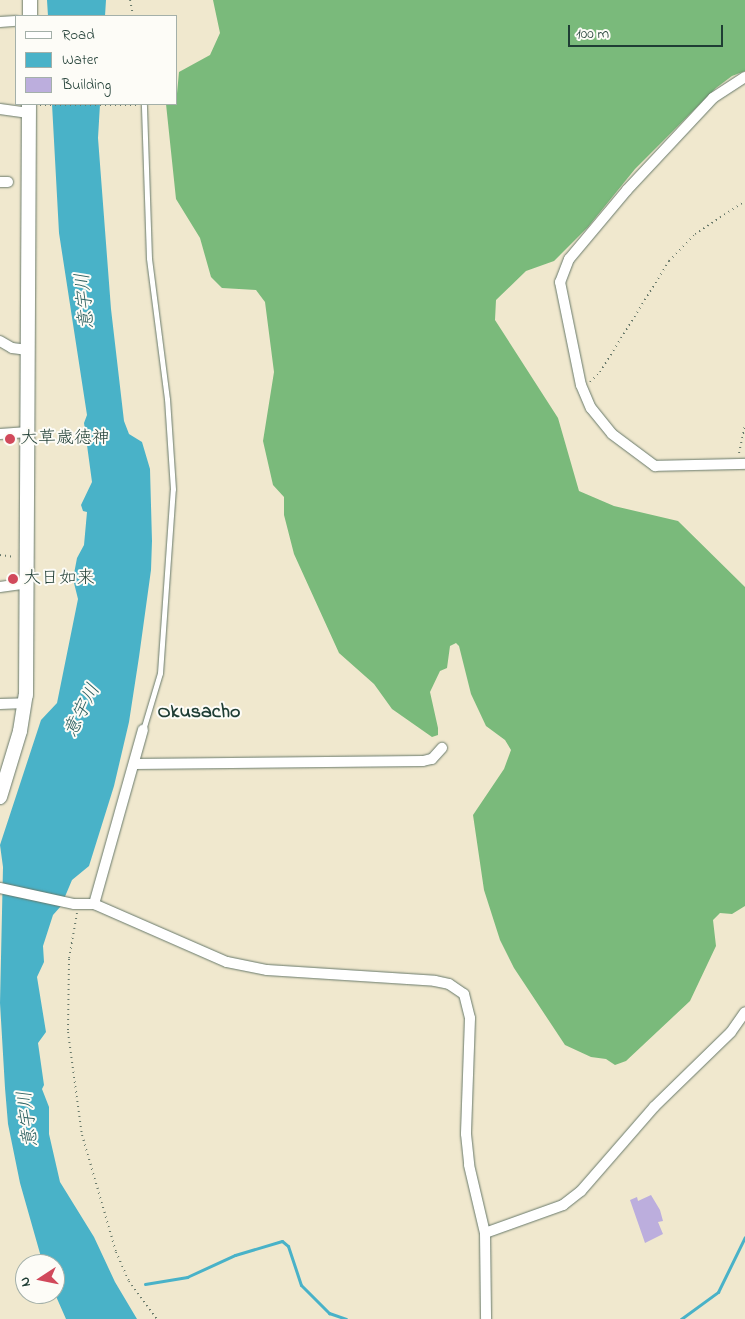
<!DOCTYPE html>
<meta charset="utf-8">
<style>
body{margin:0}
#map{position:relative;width:745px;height:1319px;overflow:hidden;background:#f0e8ce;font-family:"Indie Flower","Klee One",sans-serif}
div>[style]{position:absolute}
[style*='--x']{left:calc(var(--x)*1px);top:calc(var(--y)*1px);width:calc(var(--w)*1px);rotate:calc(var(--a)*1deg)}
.forest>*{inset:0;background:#7aba7b}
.water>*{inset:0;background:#49b2c8}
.stream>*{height:3px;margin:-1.5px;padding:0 1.5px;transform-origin:1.5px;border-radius:1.5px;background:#49b2c8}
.building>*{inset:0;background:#bcaedd}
.path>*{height:2px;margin-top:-1px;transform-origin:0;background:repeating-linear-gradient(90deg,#68796a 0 1px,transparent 0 5px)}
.roads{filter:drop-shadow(0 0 1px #68796a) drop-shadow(0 0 1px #68796a)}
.lane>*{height:5px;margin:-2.5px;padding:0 2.5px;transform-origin:2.5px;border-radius:2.5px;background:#fff}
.street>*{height:10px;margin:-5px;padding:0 5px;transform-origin:5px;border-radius:5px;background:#fff}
.secondary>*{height:14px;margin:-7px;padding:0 7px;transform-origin:7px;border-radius:7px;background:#fff}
.dots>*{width:14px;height:14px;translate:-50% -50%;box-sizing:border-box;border:2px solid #fdfcf7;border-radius:50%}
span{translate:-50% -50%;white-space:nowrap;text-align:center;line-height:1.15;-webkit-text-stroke:4px #fdfcf7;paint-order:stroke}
.poi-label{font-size:18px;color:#1f3d34}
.left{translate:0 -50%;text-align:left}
.water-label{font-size:19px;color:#2c6060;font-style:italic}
.quarter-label{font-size:20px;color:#1f3d34;font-weight:700}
.legend{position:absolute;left:15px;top:15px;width:162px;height:90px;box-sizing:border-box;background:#fdfcf7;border:1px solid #a4b0a9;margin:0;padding:6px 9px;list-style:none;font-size:15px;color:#1f3d34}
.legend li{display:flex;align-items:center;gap:10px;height:25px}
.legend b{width:25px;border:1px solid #a4b0a9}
.north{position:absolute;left:15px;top:1254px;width:50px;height:50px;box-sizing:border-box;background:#fdfcf7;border:1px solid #a4b0a9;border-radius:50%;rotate:259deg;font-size:14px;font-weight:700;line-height:20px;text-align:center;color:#1f3d34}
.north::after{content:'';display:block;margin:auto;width:18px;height:22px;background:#d1495b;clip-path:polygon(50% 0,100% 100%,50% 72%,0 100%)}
.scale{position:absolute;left:568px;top:25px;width:155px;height:22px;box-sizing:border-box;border:2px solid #1f3d34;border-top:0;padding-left:6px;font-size:15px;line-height:18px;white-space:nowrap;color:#1f3d34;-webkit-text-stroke:4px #fdfcf7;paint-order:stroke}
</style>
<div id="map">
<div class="forest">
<i style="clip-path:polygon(213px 0,745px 0,745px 71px,732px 76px,716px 88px,635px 169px,588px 227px,554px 261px,526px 271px,496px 300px,495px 320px,558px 418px,579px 491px,614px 506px,678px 521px,745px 587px,745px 906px,732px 914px,720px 913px,713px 920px,716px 946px,690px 1001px,626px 1061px,615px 1065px,606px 1059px,591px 1057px,565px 1045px,514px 968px,500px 940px,484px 890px,473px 815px,504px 769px,511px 750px,505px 740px,486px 726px,471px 694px,459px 646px,456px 643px,450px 646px,447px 668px,440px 671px,430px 692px,438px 728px,438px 735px,432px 737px,392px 709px,374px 684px,339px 653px,294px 554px,284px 515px,284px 497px,273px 485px,263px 441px,274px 372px,265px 302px,256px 290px,222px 288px,211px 277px,200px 238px,176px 199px,166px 104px,176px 104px,179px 72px,210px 55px,220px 33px)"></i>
</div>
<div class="water">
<i style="clip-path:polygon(47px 0,106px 0,105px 16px,48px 16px)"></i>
<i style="clip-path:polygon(52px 104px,100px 104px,98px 138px,111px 309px,124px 421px,129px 434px,142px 442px,150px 469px,152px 541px,151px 570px,139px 657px,129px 722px,114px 786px,89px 866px,72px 880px,61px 906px,53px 915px,43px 946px,44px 962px,37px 977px,46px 1032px,38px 1043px,44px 1085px,42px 1089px,49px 1107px,49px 1134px,60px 1182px,94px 1237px,115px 1282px,137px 1319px,66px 1319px,55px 1294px,55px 1264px,43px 1264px,20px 1183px,8px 1124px,5px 1088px,0 1003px,3px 867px,0 845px,41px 720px,57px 703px,78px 599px,73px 579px,77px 558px,84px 545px,87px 512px,83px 511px,81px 505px,92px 482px,84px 423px,87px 415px,59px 233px)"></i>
</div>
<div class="stream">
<i style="--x:145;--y:1284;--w:43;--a:-9.5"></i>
<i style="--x:187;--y:1277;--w:53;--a:-24.6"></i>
<i style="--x:235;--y:1255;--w:49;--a:-16.6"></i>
<i style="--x:282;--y:1241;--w:8;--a:40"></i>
<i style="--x:288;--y:1246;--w:41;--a:71.6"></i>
<i style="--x:301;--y:1285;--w:40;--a:45"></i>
<i style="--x:329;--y:1313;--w:18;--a:19"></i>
<i style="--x:681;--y:1319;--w:46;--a:-36.1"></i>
<i style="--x:718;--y:1292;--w:61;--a:-63.9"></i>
</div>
<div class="building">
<i style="clip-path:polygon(651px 1195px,660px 1210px,663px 1221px,658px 1222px,663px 1234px,645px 1243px,630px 1200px,637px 1197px,638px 1201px)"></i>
</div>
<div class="path">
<i style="--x:130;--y:0;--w:16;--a:79"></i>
<i style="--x:40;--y:105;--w:97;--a:0"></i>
<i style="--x:590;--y:382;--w:14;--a:-45"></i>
<i style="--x:600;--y:372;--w:131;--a:-58.1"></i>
<i style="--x:669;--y:261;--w:37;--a:-46"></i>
<i style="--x:695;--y:234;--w:60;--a:-33.4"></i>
<i style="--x:739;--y:453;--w:30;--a:-78"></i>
<i style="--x:0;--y:555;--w:15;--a:8"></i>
<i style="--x:77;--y:913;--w:47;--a:99.9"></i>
<i style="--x:69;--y:959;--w:73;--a:90.8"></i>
<i style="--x:68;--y:1032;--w:104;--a:82.3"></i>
<i style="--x:82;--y:1135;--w:122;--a:73.8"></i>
<i style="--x:116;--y:1252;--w:32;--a:66"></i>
<i style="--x:129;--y:1281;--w:47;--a:53.6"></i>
</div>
<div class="roads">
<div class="lane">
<i style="--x:143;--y:730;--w:59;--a:-73.4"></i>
<i style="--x:160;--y:673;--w:184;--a:-86"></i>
<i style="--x:173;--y:489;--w:90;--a:-93.8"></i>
<i style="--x:167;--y:399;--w:142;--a:-97.3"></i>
<i style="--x:149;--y:258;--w:154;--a:-91.9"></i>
</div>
<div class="street">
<i style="--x:0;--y:22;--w:16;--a:-4"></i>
<i style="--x:745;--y:77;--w:38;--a:147"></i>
<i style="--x:713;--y:98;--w:126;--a:133.1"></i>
<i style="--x:627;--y:190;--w:90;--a:130"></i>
<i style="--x:569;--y:259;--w:25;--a:111"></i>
<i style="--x:560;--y:282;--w:105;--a:78.5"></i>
<i style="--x:581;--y:385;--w:25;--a:67"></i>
<i style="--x:591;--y:408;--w:33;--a:51"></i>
<i style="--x:612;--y:434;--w:54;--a:36.7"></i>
<i style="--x:655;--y:466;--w:90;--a:-1.3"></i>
<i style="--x:0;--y:109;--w:29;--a:8"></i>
<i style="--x:0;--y:182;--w:8;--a:0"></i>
<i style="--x:0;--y:341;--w:14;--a:30"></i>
<i style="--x:12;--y:348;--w:16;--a:7"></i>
<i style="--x:0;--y:434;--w:28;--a:-4"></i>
<i style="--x:0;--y:587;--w:27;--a:-8"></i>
<i style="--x:0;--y:704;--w:25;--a:-2"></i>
<i style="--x:135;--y:764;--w:288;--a:-0.6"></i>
<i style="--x:423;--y:761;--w:9;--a:-13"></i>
<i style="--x:432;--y:759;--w:15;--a:-48"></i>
<i style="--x:0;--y:888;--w:76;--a:12.2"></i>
<i style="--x:74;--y:904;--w:20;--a:0"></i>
<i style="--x:94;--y:904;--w:145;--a:23.6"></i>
<i style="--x:227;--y:962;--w:41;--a:11.3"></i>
<i style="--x:267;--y:970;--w:168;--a:3.7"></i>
<i style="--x:435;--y:981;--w:14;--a:12"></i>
<i style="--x:449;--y:984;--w:18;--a:34"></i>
<i style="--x:464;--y:994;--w:25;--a:76"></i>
<i style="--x:470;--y:1018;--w:116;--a:92"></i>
<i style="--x:466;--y:1134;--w:31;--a:84"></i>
<i style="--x:469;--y:1165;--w:70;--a:76.8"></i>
<i style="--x:485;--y:1233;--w:86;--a:89.3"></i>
<i style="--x:94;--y:904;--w:181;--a:-74.3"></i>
<i style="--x:485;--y:1233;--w:83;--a:-19.7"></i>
<i style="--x:563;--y:1205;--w:23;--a:-38"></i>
<i style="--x:581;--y:1191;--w:111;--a:-49"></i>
<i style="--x:654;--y:1107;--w:107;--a:-44.2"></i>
<i style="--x:731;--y:1032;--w:24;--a:-55"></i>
</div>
<div class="secondary">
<i style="--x:30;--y:0;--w:16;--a:90"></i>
<i style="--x:0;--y:797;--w:69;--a:-73.1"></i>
<i style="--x:20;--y:731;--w:36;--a:-81"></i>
<i style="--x:26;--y:695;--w:591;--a:-89.71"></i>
</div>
</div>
<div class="dots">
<i style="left:10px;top:439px;background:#d1495b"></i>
<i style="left:13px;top:579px;background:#d1495b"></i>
</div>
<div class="poi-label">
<span class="left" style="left:20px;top:439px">大草歳徳神</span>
<span class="left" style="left:23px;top:579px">大日如来</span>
</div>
<div class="water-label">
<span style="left:86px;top:301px;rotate:-95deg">意宇川</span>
<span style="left:83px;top:711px;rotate:-63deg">意宇川</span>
<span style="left:29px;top:1119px;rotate:-97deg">意宇川</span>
</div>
<div class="quarter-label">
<span style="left:199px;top:712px">Okusacho</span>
</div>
<ul class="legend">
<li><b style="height:6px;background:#fff"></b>Road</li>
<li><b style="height:14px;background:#49b2c8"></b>Water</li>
<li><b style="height:14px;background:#bcaedd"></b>Building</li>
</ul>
<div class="north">N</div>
<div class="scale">100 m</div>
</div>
